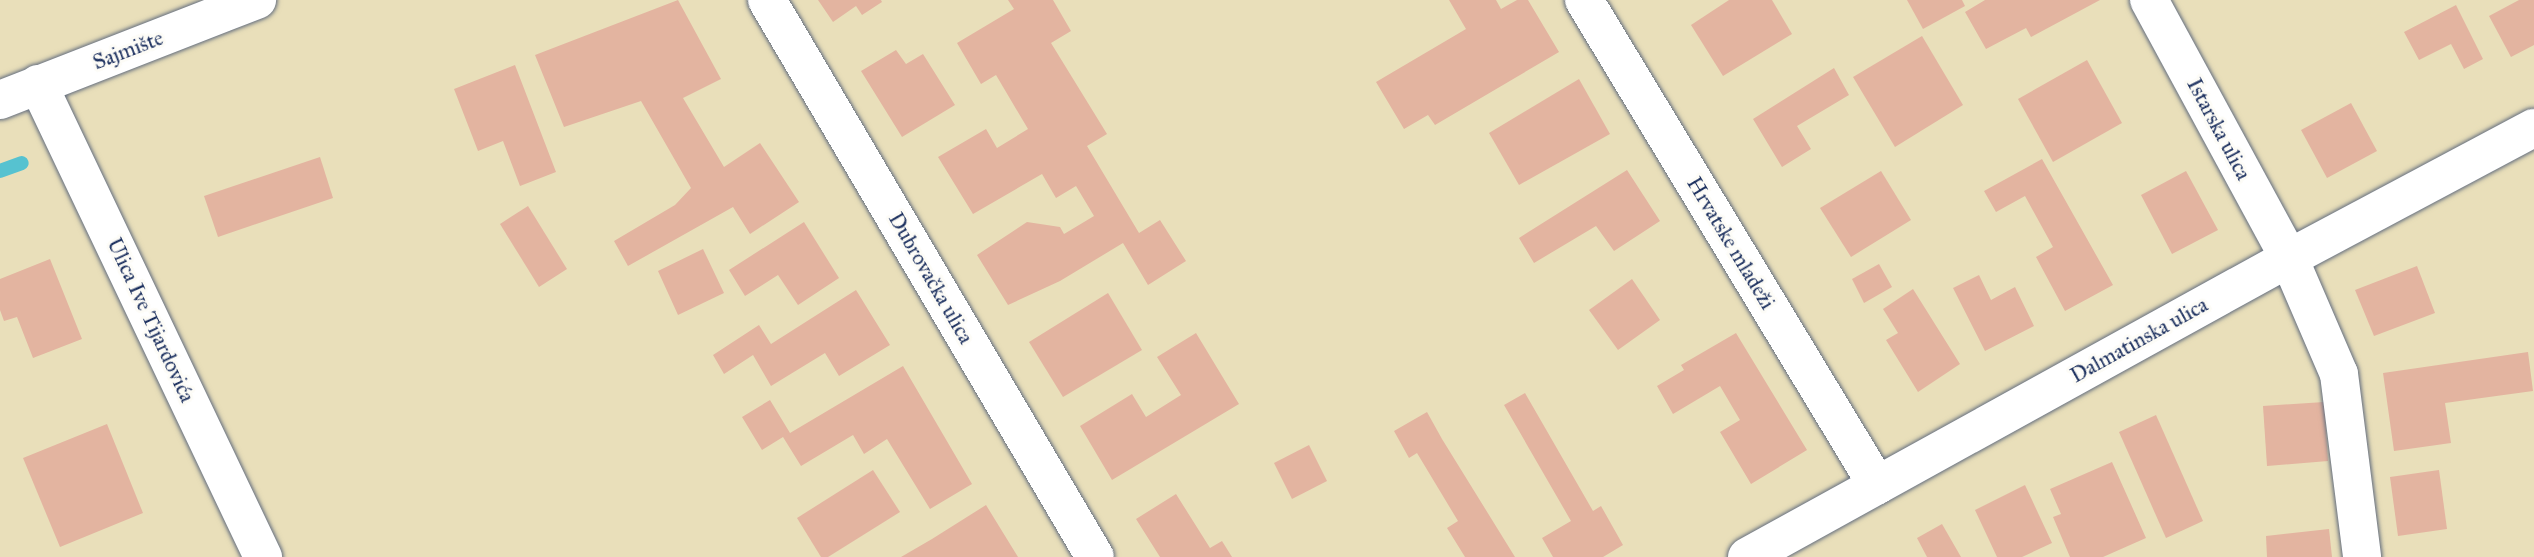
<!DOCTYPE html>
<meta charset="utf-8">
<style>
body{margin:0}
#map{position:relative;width:2534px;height:557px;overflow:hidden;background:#e9dfba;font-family:"IM FELL Great Primer",serif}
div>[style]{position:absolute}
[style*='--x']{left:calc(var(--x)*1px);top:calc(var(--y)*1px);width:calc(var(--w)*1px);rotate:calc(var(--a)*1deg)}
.stream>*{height:14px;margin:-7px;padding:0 7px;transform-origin:7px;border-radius:7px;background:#56c2d0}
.building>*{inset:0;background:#e3b4a0}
.roads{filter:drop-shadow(0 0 2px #636d7e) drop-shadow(0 0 2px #636d7e)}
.minor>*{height:38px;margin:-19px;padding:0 19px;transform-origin:19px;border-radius:19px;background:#fff}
.primary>*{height:38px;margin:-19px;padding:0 19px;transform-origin:19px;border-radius:19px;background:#fff}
span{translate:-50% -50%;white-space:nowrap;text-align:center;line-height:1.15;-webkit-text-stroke:6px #fdfcf7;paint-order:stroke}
.street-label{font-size:21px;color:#1b2f5e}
</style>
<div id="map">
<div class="stream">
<i style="--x:0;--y:171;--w:23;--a:-20"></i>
</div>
<div class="building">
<i style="clip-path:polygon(678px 0,721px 79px,683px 98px,724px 167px,760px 143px,799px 202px,750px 234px,733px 207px,628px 266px,614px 241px,675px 205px,691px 188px,641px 101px,564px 127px,535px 55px)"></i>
<i style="clip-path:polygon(818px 0,881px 0,882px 2px,862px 15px,856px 6px,833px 22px)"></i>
<i style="clip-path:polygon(1008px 0,1053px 0,1071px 31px,1051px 43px,1107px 134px,1087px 146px,1139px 233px,1160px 220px,1186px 261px,1148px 285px,1123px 243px,1060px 281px,1008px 305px,977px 255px,1027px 222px,1060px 227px,1064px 234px,1094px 216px,1076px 186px,1056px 198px,1042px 174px,973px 214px,938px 157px,986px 129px,997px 148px,1028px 129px,996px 75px,981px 84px,957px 43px,1014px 9px)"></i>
<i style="clip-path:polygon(1449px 0,1496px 0,1501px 9px,1517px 0,1528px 0,1559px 52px,1435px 125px,1428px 115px,1404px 129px,1376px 82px,1466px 29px)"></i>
<i style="clip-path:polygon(1729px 0,1772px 0,1792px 34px,1723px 76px,1691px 25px)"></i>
<i style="clip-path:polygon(1907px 0,1962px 0,1965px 6px,1923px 29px)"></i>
<i style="clip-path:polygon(1985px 0,2100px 0,2031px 37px,2026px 28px,1986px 49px,1965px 12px)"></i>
<i style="clip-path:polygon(2519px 0,2534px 0,2534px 45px,2511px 57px,2489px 16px)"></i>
<i style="clip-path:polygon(2456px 5px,2483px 59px,2464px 69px,2451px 44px,2419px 60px,2404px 32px)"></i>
<i style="clip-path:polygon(1922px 36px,1963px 105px,1895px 147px,1853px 77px)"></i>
<i style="clip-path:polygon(896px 50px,906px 64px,923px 54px,955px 105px,902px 137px,861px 71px)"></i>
<i style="clip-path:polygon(2087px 60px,2122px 123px,2053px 162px,2018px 99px)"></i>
<i style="clip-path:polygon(515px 65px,556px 172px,520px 186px,503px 141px,478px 151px,454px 89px)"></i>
<i style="clip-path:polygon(1834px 68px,1849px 95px,1797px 126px,1811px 149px,1782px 167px,1753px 119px)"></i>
<i style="clip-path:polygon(1579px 79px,1610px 134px,1519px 185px,1489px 133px)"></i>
<i style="clip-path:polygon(2351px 103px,2377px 151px,2327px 178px,2301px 130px)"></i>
<i style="clip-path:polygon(320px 157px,333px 198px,218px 237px,204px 196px)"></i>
<i style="clip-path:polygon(2042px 159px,2113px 285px,2065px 311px,2036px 257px,2053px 247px,2025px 196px,1996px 212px,1984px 191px)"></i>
<i style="clip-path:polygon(1627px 170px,1660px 221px,1614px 251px,1596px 226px,1534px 263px,1519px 238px)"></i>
<i style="clip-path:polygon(1881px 171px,1911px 220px,1851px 257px,1820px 208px)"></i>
<i style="clip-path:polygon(2186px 171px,2218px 230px,2172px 254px,2141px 195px)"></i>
<i style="clip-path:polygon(528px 206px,567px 269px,539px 287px,500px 224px)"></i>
<i style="clip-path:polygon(804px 222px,839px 278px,798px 305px,778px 275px,745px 296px,729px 270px)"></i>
<i style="clip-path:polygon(703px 249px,724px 293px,678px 315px,658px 271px)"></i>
<i style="clip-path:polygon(50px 259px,82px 339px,33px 358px,17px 317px,4px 321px,0 310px,0 279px)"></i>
<i style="clip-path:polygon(1879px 264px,1892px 287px,1864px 303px,1852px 279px)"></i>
<i style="clip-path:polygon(2417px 266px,2435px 313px,2374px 336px,2355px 290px)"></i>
<i style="clip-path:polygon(1979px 275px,1991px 300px,2015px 287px,2034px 326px,1985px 351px,1953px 288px)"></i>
<i style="clip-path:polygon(1632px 279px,1660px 320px,1618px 350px,1589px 310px)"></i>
<i style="clip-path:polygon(1913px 289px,1960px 364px,1918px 392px,1886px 340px,1898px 333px,1883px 309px)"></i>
<i style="clip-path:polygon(856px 290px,890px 345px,839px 376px,825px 353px,771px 386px,753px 355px,724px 374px,713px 355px,759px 325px,771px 344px)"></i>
<i style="clip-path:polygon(1108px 293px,1142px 350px,1063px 397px,1029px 342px)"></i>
<i style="clip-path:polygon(1196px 333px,1239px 404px,1112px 480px,1080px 426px,1132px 394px,1146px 417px,1181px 395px,1157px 357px)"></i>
<i style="clip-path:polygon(1736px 333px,1807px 450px,1751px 484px,1720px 432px,1740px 420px,1720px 386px,1673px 414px,1657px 386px,1684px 370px,1681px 365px)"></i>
<i style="clip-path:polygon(2528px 352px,2533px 391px,2445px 403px,2451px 443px,2394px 451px,2383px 373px)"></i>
<i style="clip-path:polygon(903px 366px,972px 484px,930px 509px,887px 439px,864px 454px,853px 435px,801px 466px,783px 437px,762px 450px,742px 417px,770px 400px,790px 433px)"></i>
<i style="clip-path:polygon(1525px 393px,1593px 511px,1601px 506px,1623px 545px,1603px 557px,1553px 557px,1542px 538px,1571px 521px,1504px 405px)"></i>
<i style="clip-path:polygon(2324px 402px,2328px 461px,2267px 466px,2263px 406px)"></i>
<i style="clip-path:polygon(1427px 412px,1442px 439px,1515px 557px,1465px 557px,1447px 528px,1458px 521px,1417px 453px,1409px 458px,1394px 431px)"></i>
<i style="clip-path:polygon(2156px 415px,2203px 521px,2166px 538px,2119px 432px)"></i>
<i style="clip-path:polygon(107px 424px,143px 513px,60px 547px,23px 458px)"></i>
<i style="clip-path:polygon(1309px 445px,1327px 481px,1292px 499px,1274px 463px)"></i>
<i style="clip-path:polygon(2112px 462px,2146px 538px,2103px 557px,2070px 557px,2053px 517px,2061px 514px,2050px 489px)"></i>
<i style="clip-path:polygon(873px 470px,900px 512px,828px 557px,821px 557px,797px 518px)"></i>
<i style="clip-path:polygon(2439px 470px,2447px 529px,2398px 536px,2390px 477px)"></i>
<i style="clip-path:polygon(2025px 485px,2052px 543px,2022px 557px,1997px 557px,1975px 510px)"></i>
<i style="clip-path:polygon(1176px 494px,1210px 548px,1222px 541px,1232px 557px,1160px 557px,1136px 519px)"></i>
<i style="clip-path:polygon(986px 505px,1018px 557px,901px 557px,932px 539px)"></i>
<i style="clip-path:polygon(1942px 524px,1961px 557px,1927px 557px,1917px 538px)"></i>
<i style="clip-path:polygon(2329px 529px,2332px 557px,2267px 557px,2266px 536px)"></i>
</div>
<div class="roads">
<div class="minor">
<i style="--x:767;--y:0;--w:646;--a:59.51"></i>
<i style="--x:1584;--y:0;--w:567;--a:58.86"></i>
<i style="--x:2149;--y:0;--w:294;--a:61.5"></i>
<i style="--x:2289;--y:258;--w:126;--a:66.7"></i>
<i style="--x:2339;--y:374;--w:184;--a:82.8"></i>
<i style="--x:38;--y:84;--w:524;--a:64.56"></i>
<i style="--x:1747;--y:557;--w:619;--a:-28.88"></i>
<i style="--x:2289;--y:258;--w:277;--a:-28"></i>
</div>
<div class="primary">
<i style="--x:0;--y:100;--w:276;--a:-21.3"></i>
</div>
</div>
<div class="street-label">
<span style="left:128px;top:50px;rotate:-21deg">Sajmište</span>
<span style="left:2219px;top:129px;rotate:62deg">Istarska ulica</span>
<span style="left:1731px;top:243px;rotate:59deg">Hrvatske mladeži</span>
<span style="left:931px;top:278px;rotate:60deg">Dubrovačka ulica</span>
<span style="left:151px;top:320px;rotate:65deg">Ulica Ive Tijardovića</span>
<span style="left:2139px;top:340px;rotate:-29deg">Dalmatinska ulica</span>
</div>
</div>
